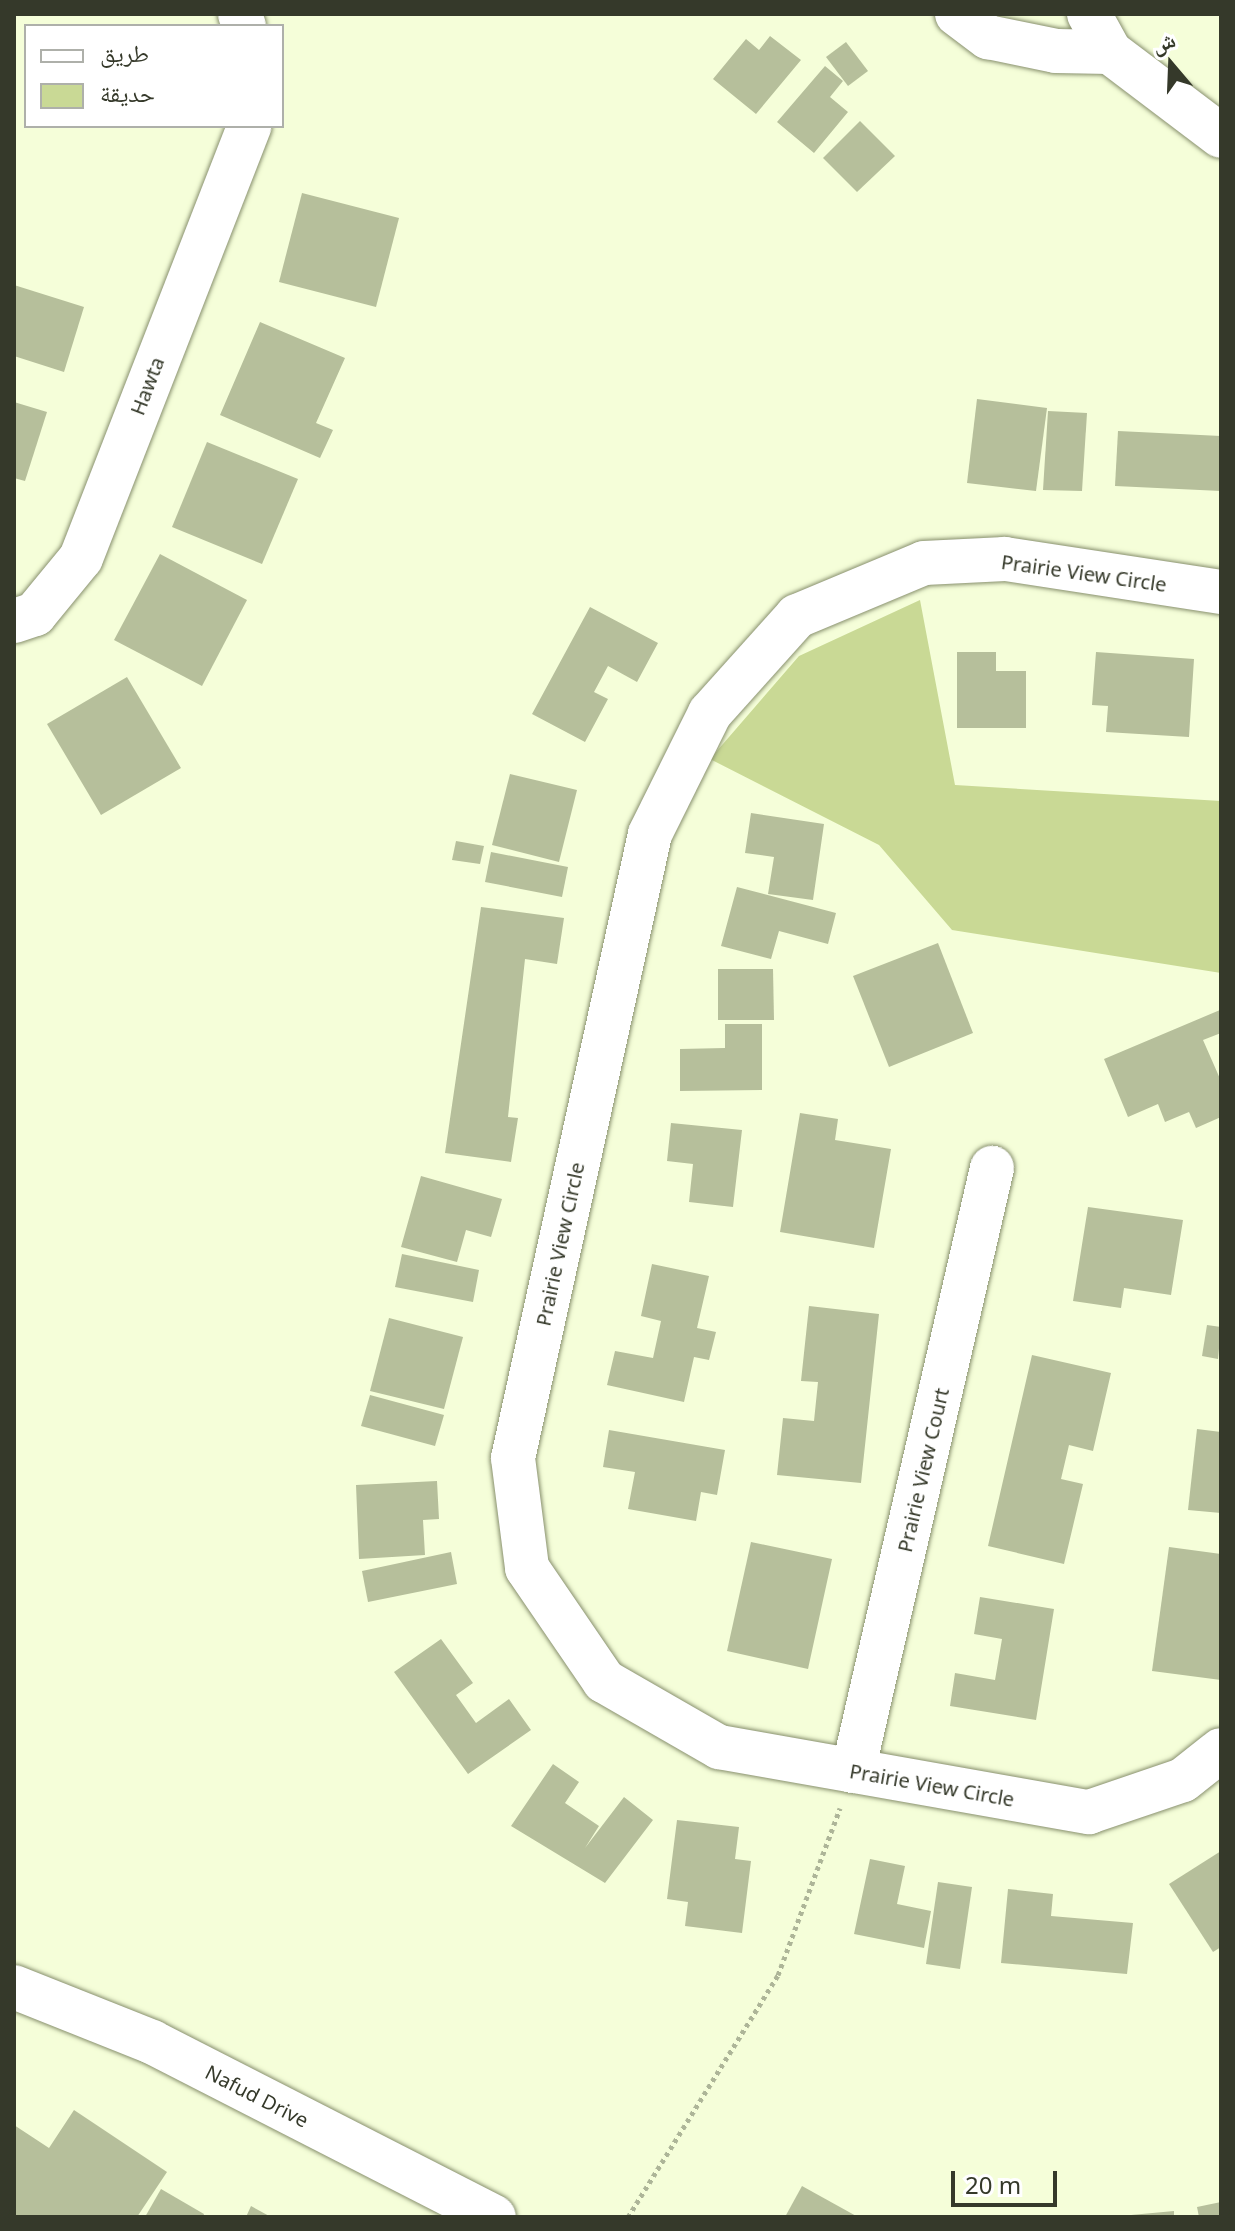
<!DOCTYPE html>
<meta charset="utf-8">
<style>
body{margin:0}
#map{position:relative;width:1235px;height:2231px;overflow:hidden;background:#f5fed9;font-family:"Noto Sans","Noto Naskh Arabic",sans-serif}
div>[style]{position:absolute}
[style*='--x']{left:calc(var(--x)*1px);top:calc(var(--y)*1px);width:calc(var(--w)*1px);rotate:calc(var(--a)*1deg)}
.green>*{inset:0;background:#c9d995}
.building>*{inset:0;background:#b6bf9b}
.path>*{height:5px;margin-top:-2.5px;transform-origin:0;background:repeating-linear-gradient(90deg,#adb598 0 4px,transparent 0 8px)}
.roads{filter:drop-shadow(0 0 2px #88906e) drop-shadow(0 0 2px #88906e)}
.minor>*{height:44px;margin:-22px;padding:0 22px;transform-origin:22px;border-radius:22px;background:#fff}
span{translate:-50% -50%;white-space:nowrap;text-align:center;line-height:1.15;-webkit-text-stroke:6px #fff;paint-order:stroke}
.street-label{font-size:20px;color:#35392a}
.frame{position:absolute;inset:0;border:16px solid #35392a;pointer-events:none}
.legend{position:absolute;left:24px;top:24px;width:260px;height:104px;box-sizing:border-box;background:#fff;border:2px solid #aeb0aa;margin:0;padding:10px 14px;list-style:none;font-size:24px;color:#35392a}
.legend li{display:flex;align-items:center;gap:16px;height:40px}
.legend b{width:40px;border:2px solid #aeb0aa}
.north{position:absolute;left:1131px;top:24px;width:80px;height:80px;-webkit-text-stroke:6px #fff;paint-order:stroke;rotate:341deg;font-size:22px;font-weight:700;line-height:32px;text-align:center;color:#35392a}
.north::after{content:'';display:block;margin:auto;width:28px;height:36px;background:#35392a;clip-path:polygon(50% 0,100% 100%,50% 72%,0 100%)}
.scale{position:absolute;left:951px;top:2171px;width:106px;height:36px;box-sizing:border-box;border:4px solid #35392a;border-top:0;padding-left:10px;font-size:24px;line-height:28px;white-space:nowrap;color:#35392a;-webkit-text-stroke:6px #fff;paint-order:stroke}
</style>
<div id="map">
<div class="green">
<i style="clip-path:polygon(920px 600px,955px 785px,1221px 801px,1221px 973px,952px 930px,879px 845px,710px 759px,799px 656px)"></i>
</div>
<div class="building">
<i style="clip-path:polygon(770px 36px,801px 60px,756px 114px,713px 79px,746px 39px,759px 50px)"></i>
<i style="clip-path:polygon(846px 42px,868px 71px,848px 86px,826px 57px)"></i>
<i style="clip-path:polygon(825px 66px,843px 81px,830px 97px,848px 112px,814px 153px,777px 122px)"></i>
<i style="clip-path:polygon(860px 121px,895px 156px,857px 192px,823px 158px)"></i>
<i style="clip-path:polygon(302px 193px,399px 218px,376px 307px,279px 282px)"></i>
<i style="clip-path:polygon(14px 285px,84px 307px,64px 372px,14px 356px)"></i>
<i style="clip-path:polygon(260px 322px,345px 358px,316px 423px,333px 430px,320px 458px,220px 415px)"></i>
<i style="clip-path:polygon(977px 399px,1047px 408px,1036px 491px,967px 483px)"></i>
<i style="clip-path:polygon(14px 402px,47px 412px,25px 481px,14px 478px)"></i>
<i style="clip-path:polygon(1048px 411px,1087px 413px,1082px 491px,1043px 490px)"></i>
<i style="clip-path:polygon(1118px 431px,1221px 436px,1221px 491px,1115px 486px)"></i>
<i style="clip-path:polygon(207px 442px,298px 479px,262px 564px,172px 527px)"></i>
<i style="clip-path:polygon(160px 554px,247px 600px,202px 686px,114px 640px)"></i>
<i style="clip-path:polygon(590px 607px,658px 643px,637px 682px,608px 666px,594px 692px,608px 699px,585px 742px,532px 714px)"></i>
<i style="clip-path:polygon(957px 652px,996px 652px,996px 671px,1026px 671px,1026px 728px,957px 728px)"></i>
<i style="clip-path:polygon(1096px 652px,1194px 659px,1189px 737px,1106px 732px,1108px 706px,1092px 705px)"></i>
<i style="clip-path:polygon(127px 677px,181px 768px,101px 815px,47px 724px)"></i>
<i style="clip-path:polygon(510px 774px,577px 790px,559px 862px,492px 845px)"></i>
<i style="clip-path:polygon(751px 813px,824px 824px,813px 900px,768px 894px,774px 857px,745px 853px)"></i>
<i style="clip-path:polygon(456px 841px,484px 846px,480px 864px,452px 860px)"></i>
<i style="clip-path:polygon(491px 852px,568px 867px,562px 897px,485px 882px)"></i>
<i style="clip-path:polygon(737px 887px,836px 913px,828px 944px,779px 931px,771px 959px,721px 946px)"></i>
<i style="clip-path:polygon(481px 907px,564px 918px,557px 964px,525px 959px,508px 1117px,518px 1118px,511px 1162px,445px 1153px)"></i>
<i style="clip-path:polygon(938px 943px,973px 1033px,889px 1067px,853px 976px)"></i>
<i style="clip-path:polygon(718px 969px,773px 969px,774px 1020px,718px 1020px)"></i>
<i style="clip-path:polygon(1220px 1010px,1221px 1033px,1203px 1040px,1221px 1081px,1221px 1117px,1196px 1128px,1189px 1112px,1165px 1122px,1158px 1104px,1128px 1117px,1104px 1059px)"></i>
<i style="clip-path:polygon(725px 1024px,762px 1024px,762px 1090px,680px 1091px,680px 1049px,725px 1048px)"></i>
<i style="clip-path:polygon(800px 1113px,838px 1119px,835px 1140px,891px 1149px,874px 1248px,780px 1232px)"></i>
<i style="clip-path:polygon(671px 1123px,742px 1130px,733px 1207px,689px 1202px,693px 1164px,667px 1161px)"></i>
<i style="clip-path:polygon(421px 1176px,502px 1199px,491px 1237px,466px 1230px,457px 1262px,401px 1247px)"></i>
<i style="clip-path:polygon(1088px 1207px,1183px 1220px,1171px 1295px,1124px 1288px,1121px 1308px,1073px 1301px)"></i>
<i style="clip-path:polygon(402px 1254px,479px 1270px,473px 1302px,395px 1287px)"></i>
<i style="clip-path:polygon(652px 1264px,709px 1276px,697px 1328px,716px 1332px,709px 1360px,694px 1357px,684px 1402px,607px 1385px,615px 1351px,653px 1358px,661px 1321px,641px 1316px)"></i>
<i style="clip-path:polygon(809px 1306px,879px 1314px,861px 1483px,777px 1475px,783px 1418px,814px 1421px,818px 1382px,801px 1381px)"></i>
<i style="clip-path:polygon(389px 1318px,463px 1337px,444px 1409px,370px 1391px)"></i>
<i style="clip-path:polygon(1207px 1325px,1221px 1327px,1218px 1359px,1202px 1356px)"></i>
<i style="clip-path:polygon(1032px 1355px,1111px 1373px,1093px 1451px,1069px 1445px,1061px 1479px,1083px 1484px,1064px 1564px,988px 1546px)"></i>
<i style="clip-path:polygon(370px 1395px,444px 1415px,435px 1446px,361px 1426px)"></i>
<i style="clip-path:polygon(1197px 1429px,1221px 1432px,1221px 1513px,1188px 1510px)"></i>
<i style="clip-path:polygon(609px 1430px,725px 1450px,717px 1495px,701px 1492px,696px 1521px,628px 1509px,635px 1472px,603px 1467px)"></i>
<i style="clip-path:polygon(437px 1481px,439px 1519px,423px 1520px,425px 1555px,359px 1559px,356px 1485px)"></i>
<i style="clip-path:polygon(751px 1542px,832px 1559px,808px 1669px,727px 1651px)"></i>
<i style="clip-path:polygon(1169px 1547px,1221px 1554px,1221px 1680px,1152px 1671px)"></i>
<i style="clip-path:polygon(451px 1552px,457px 1584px,368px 1602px,362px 1571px)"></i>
<i style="clip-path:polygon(980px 1597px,1054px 1609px,1036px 1720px,950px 1706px,955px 1673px,995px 1680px,1002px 1639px,974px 1634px)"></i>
<i style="clip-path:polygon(441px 1639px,473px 1683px,456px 1695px,476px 1723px,509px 1699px,531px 1730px,468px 1774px,394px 1672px)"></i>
<i style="clip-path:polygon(553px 1764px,579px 1782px,565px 1803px,599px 1826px,585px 1848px,624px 1797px,653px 1820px,605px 1883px,511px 1826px)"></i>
<i style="clip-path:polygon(677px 1820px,739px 1827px,735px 1859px,751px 1861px,742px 1933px,685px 1926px,688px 1902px,667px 1899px)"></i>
<i style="clip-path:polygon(1221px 1851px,1221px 1947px,1213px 1952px,1169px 1884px)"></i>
<i style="clip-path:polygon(870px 1859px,905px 1866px,897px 1904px,931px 1911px,924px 1948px,854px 1934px)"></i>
<i style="clip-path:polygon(938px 1882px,972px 1887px,960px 1969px,926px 1964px)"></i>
<i style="clip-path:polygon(1008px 1889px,1053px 1894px,1051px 1916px,1133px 1923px,1127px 1974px,1001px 1963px)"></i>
<i style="clip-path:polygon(74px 2110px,167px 2172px,137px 2217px,14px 2217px,14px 2125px,49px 2148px)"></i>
<i style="clip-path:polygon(802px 2186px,858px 2217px,785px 2217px)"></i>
<i style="clip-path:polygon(161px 2189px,204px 2214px,203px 2217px,145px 2217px)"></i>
<i style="clip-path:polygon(1221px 2202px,1221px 2217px,1199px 2217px,1197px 2207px)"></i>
<i style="clip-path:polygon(251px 2206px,271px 2217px,246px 2217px)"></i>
<i style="clip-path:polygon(1174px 2211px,1174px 2217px,1131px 2217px,1131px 2215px)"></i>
</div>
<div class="path">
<i style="--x:628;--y:2217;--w:285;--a:-58.2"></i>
<i style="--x:778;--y:1975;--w:178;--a:-69.6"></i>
</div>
<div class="roads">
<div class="minor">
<i style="--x:240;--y:14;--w:13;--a:72"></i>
<i style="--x:957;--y:14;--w:39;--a:37"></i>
<i style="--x:988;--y:37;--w:69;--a:11.6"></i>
<i style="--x:1056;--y:51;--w:54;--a:1.1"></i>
<i style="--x:1089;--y:14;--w:43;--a:61.1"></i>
<i style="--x:1110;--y:52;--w:139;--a:37.1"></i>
<i style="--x:1221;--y:592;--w:219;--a:-171.3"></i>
<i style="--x:1005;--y:559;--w:81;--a:177.2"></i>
<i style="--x:924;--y:563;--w:138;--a:157.3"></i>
<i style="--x:797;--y:616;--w:130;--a:131.9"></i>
<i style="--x:710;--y:713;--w:135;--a:116.4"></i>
<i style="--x:650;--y:834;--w:639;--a:102.38"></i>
<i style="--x:513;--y:1458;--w:111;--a:82.7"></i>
<i style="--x:527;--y:1568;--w:137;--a:55.7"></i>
<i style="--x:604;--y:1681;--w:133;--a:29.9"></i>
<i style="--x:719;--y:1747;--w:376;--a:10"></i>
<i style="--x:1089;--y:1812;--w:99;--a:-18.8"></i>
<i style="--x:1183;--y:1780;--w:48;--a:-38.3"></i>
<i style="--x:14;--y:621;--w:22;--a:-18"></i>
<i style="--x:35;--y:614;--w:72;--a:-50.6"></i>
<i style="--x:81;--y:558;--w:464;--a:-68.7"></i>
<i style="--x:853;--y:1771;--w:619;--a:-77.02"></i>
<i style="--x:14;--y:1987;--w:149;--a:21.7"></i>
<i style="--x:152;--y:2042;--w:384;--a:27.1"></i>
</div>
</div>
<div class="street-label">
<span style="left:147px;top:386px;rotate:-69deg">Hawta</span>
<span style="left:1084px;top:573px;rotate:8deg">Prairie View Circle</span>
<span style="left:560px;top:1244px;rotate:-78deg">Prairie View Circle</span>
<span style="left:923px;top:1470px;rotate:-77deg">Prairie View Court</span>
<span style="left:932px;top:1785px;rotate:10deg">Prairie View Circle</span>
<span style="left:257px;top:2096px;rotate:27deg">Nafud Drive</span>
</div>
<div class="frame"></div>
<ul class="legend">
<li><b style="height:10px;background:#fff"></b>طريق</li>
<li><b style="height:22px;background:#c9d995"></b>حديقة</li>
</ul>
<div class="north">ش</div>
<div class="scale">20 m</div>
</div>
